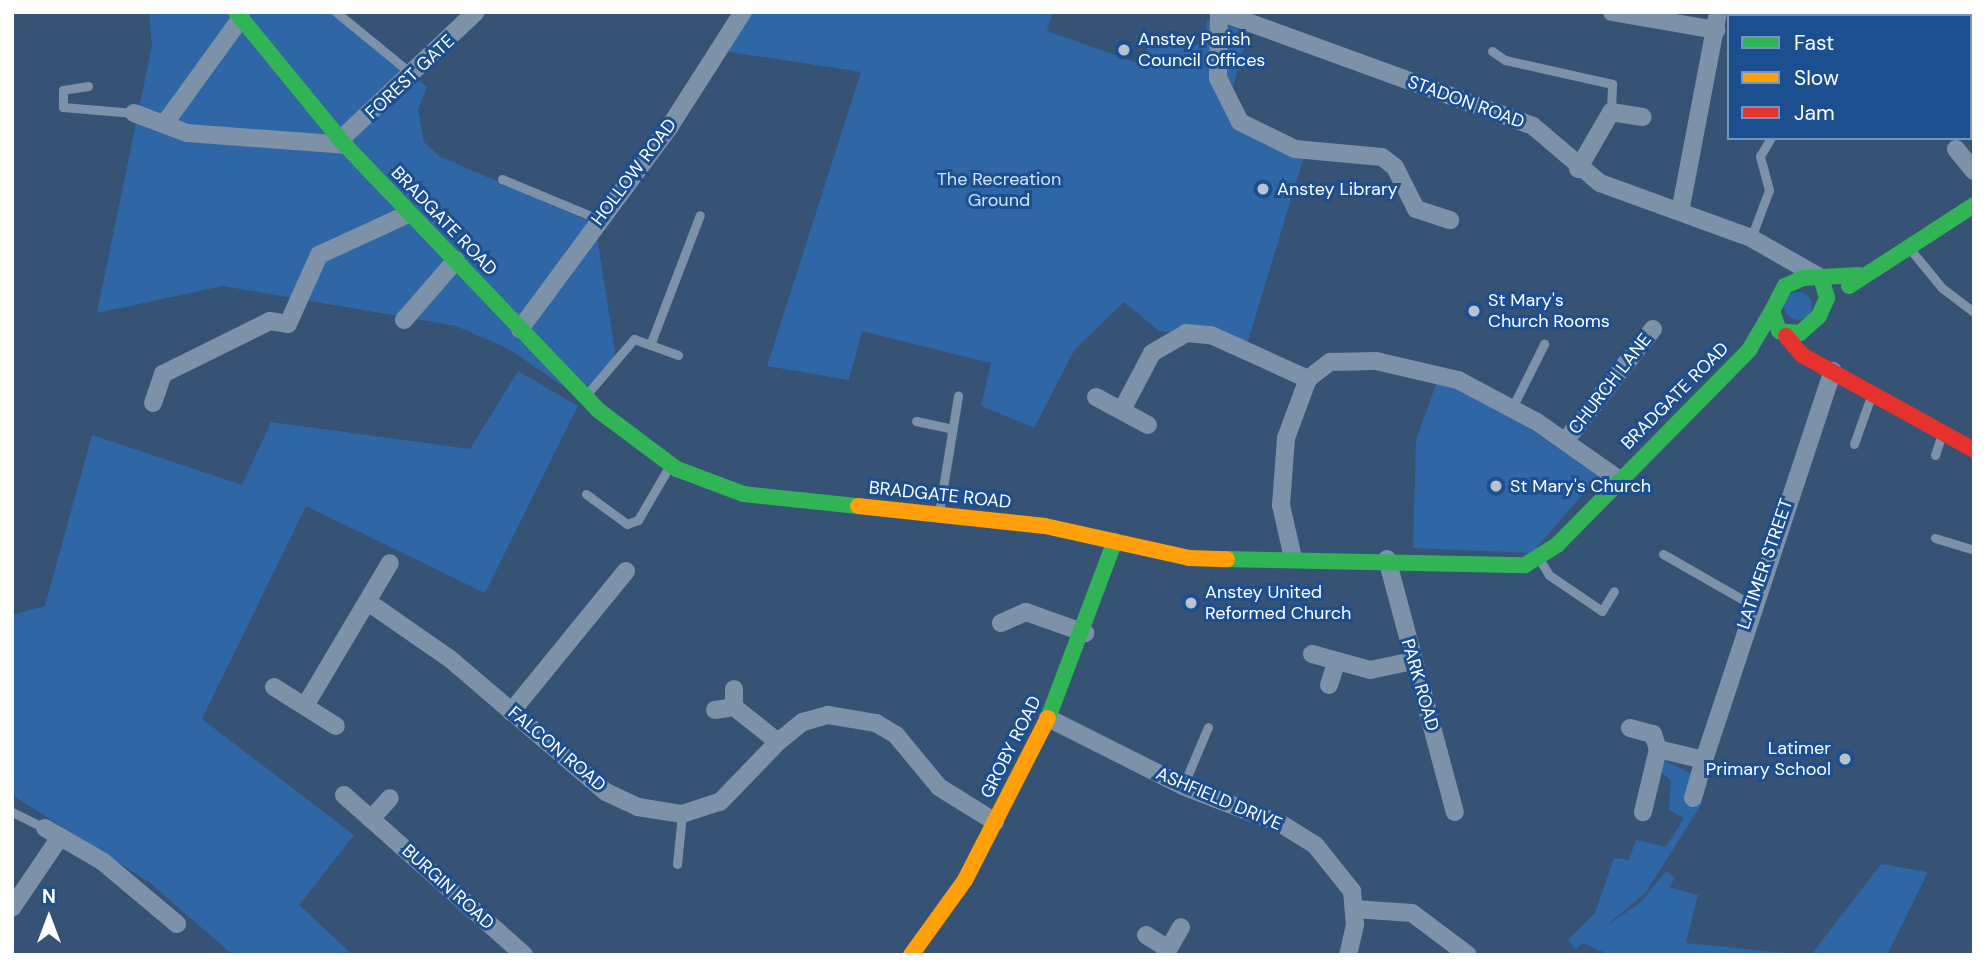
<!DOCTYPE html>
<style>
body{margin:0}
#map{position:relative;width:1986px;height:967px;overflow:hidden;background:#365274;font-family:"DM Sans",sans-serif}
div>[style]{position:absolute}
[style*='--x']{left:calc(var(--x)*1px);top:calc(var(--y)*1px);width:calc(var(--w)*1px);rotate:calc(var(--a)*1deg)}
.green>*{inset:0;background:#2f66a5}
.round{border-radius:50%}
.lane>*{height:9px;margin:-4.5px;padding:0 4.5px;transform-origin:4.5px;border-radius:4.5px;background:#7d92a8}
.street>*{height:18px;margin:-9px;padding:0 9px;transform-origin:9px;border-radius:9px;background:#7d92a8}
.fast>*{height:16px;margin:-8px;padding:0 8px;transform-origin:8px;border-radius:8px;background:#30b455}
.slow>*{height:16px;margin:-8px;padding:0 8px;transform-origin:8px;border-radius:8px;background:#ff9f0a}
.jam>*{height:16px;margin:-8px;padding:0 8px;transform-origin:8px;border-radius:8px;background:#e5322d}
.dots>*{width:19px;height:19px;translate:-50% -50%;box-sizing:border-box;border:4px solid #1b4f8f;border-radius:50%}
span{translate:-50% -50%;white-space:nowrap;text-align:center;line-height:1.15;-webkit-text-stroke:6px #1b4f8f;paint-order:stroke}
.poi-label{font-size:18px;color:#fff}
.left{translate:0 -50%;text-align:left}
.right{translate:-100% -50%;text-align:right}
.street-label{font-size:18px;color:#fff}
.park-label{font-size:18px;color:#cfe3fa}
.frame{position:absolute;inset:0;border:14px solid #fff;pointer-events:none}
.legend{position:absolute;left:1727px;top:14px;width:245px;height:126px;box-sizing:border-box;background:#1b4f8f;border:2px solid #7695bc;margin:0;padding:9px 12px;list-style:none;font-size:21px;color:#fff}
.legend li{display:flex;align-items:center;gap:14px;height:35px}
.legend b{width:35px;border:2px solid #7695bc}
.north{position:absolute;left:14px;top:883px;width:70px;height:70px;-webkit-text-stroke:5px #1b4f8f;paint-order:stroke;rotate:0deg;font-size:19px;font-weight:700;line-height:28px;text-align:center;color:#fff}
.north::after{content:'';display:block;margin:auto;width:24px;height:32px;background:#fff;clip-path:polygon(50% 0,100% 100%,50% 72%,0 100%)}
</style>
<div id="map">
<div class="green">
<i style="clip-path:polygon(149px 12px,340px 12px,427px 87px,418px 109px,424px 142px,439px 156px,595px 224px,616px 358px,577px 396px,509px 349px,456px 326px,223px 286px,97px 313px,152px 45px)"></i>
<i style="clip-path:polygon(747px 12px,1053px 12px,1047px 31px,1141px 64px,1152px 35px,1205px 46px,1207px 20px,1249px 32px,1227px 107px,1306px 150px,1248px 341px,1159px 331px,1124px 302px,1075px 349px,1034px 428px,981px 406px,991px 363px,862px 331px,849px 380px,767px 366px,861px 72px,724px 51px)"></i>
<i class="round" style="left:1784px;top:292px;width:28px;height:28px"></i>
<i style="clip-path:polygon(518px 371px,578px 406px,485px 593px,306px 506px,202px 719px,354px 835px,299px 905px,353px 955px,233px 955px,149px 882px,12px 795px,12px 615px,45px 606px,92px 435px,242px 485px,271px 422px,470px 449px)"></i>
<i style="clip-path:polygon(1458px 380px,1599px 476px,1532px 553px,1413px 548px,1416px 440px,1436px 384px)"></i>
<i style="clip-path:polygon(1665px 761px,1690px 773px,1687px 796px,1703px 802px,1646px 892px,1606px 926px,1641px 902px,1666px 871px,1675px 878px,1669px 887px,1698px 895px,1686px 943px,1806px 955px,1610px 955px,1583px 943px,1576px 949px,1568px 940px,1595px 913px,1614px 858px,1629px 860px,1636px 840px,1666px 847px,1684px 818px,1669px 810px,1671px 781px,1660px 771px)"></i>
<i style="clip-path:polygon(1881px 864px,1928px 872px,1887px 955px,1811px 955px)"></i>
</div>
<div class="lane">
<i style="--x:336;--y:12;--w:99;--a:39.3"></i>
<i style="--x:1873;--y:16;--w:4;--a:-63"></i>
<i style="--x:1492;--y:51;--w:16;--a:35"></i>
<i style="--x:1505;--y:60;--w:110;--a:12.6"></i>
<i style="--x:1612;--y:84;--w:28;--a:92"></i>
<i style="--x:88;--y:86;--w:25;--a:171"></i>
<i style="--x:63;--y:90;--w:17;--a:90"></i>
<i style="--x:63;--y:107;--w:71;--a:4.8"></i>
<i style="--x:502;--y:179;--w:104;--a:22.6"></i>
<i style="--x:1751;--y:238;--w:51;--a:-69.4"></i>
<i style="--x:1769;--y:190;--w:35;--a:-105"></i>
<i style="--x:1760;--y:156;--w:21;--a:-59"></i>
<i style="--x:1910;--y:249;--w:50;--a:50.6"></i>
<i style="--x:1942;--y:288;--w:40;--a:37"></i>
<i style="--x:650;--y:345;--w:139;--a:-69"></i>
<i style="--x:586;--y:395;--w:74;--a:-49.4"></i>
<i style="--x:634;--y:339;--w:47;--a:20"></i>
<i style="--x:1512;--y:408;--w:72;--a:-63.4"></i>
<i style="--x:916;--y:421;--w:35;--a:12"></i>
<i style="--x:1854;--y:444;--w:51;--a:-70.5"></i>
<i style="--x:1935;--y:455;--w:22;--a:-72"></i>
<i style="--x:586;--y:494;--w:51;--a:36.2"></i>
<i style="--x:627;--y:524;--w:12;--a:-20"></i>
<i style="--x:638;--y:520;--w:64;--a:-59.8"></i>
<i style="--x:939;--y:512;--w:118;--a:-80.7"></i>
<i style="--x:1935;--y:538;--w:41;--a:17.1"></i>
<i style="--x:1663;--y:554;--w:103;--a:29.8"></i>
<i style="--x:1540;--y:560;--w:17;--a:59"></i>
<i style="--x:1549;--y:575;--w:64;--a:34.2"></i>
<i style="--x:1602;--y:611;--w:23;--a:-59"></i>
<i style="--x:1183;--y:786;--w:64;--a:-67"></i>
<i style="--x:12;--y:812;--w:37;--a:26"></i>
<i style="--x:677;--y:864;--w:50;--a:-84.3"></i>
</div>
<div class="street">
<i style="--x:1219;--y:12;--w:66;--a:90.9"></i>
<i style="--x:1218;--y:78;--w:49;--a:63.4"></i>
<i style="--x:1240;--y:122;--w:61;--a:26.1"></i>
<i style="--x:1295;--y:149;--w:87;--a:5.3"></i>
<i style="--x:1382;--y:157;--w:16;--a:38"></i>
<i style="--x:1395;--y:167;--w:47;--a:63.4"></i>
<i style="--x:1416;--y:209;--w:36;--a:18"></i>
<i style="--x:1220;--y:12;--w:333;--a:20"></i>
<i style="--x:1533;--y:126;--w:88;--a:40.4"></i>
<i style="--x:1600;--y:183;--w:161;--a:20"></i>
<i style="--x:1751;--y:238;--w:81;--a:29.7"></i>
<i style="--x:1612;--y:12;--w:106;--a:9.8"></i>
<i style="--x:134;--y:113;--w:57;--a:20.7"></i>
<i style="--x:187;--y:133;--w:158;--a:4.3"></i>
<i style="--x:165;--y:123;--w:130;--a:-54.1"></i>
<i style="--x:341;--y:139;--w:185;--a:-43.3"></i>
<i style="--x:1956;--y:149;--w:28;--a:51"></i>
<i style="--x:1578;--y:169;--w:66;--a:-59.9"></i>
<i style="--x:1611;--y:112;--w:32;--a:9"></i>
<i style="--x:1680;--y:212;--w:204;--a:-79.2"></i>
<i style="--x:404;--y:320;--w:79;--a:-49.1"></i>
<i style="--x:520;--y:329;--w:252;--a:-53.5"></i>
<i style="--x:670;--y:126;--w:135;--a:-57.4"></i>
<i style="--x:1096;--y:397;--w:59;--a:28.3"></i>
<i style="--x:153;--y:403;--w:31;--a:-71"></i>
<i style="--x:163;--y:374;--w:119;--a:-26.4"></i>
<i style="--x:270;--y:321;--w:18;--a:9"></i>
<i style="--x:288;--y:324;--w:76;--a:-65.8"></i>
<i style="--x:319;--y:255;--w:98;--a:-24.7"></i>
<i style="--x:1122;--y:410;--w:64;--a:-62.2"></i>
<i style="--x:1152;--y:353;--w:39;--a:-30"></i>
<i style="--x:1186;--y:333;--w:25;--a:5"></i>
<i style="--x:1211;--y:335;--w:107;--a:24.4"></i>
<i style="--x:1566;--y:440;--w:141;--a:-51.9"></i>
<i style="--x:1293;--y:558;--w:54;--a:-102.8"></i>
<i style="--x:1281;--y:505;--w:67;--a:-85.7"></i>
<i style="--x:1286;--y:438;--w:63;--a:-69.6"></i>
<i style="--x:1308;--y:379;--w:28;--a:-38"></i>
<i style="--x:1330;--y:362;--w:46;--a:-1.2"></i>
<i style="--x:1376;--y:361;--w:84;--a:13"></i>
<i style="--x:1458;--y:380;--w:89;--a:28"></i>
<i style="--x:1537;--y:422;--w:99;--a:35.1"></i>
<i style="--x:1387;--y:559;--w:262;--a:75"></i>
<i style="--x:368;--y:602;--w:98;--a:34.7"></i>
<i style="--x:449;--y:658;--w:206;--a:40.5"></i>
<i style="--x:606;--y:792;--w:35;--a:25"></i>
<i style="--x:638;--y:807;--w:45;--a:9"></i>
<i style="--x:682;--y:814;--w:40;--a:-18"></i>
<i style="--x:720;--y:802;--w:83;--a:-46"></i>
<i style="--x:778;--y:742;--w:32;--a:-39"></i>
<i style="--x:803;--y:722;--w:26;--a:-16"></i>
<i style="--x:828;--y:715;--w:49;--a:9.5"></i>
<i style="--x:876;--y:723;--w:23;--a:31"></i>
<i style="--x:896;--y:735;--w:67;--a:50.4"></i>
<i style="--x:939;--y:787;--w:66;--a:32"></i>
<i style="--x:1001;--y:623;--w:27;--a:-24"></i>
<i style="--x:1026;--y:612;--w:63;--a:19.6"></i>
<i style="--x:1312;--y:654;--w:60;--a:15.4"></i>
<i style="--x:1370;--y:670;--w:44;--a:-11.8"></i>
<i style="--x:1329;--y:685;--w:25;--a:-72"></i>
<i style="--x:274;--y:687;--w:73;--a:32.2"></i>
<i style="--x:305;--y:706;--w:166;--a:-59.3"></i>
<i style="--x:734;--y:707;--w:56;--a:38.5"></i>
<i style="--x:715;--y:710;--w:19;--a:-9"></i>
<i style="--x:734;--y:707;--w:18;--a:-90"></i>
<i style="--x:511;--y:712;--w:182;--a:-50.8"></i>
<i style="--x:1048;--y:718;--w:151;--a:26.7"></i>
<i style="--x:1183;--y:786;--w:107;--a:21.3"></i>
<i style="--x:1283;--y:825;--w:39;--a:32"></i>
<i style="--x:1316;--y:846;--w:58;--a:51.3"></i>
<i style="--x:1352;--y:891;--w:34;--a:85"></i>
<i style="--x:1355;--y:925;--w:31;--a:103"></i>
<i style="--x:1630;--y:728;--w:24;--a:15"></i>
<i style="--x:1653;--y:734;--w:16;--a:72"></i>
<i style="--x:1658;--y:749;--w:65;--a:103.4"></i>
<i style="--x:1658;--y:749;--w:47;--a:13.4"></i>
<i style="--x:1704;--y:760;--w:410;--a:-71.7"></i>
<i style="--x:344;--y:795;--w:241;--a:41.6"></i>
<i style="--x:1693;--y:798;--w:40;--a:-74"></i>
<i style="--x:371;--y:819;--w:28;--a:-48"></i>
<i style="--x:45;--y:828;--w:66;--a:30.1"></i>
<i style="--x:102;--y:861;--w:98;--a:40"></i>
<i style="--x:12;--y:908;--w:86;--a:-55.9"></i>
<i style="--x:1354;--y:909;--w:58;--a:3.9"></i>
<i style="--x:1412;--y:913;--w:70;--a:36.9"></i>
<i style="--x:1146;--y:935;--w:26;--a:32"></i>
<i style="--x:1165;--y:955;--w:32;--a:-60"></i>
</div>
<div class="fast">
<i style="--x:236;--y:12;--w:172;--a:50.7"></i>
<i style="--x:345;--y:145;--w:366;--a:46.3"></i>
<i style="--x:598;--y:410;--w:99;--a:36.8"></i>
<i style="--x:677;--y:469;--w:71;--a:20.7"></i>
<i style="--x:743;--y:494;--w:116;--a:6"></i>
<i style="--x:1821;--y:278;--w:21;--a:73"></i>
<i style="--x:1827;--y:298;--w:20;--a:114"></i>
<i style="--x:1819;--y:316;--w:25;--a:138"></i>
<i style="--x:1800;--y:333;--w:21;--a:-175"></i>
<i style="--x:1779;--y:331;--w:21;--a:-109"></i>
<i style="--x:1772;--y:311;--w:28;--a:-63"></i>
<i style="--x:1785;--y:286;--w:20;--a:-24"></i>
<i style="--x:1803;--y:278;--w:56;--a:-3.1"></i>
<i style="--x:1849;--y:286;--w:149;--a:-32.9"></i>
<i style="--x:1227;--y:559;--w:298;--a:1.2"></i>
<i style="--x:1525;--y:565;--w:38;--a:-32"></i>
<i style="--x:1557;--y:545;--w:274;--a:-45.4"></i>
<i style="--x:1749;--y:350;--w:45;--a:-59.5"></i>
<i style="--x:1048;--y:718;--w:189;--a:-69.3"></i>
</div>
<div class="slow">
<i style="--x:858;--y:506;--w:188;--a:6.1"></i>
<i style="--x:1045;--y:526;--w:148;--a:12.5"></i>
<i style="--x:1189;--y:558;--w:38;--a:2"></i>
<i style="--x:911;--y:955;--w:92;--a:-54.2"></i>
<i style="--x:965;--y:880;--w:182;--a:-62.9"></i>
</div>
<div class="jam">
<i style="--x:1786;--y:336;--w:25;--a:50"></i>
<i style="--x:1802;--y:355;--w:196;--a:28.9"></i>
</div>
<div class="dots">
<i style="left:1124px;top:50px;background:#b9c2ce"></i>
<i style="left:1263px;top:189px;background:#b9c2ce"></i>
<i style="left:1474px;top:311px;background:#b9c2ce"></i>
<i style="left:1496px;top:486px;background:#b9c2ce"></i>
<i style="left:1191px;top:603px;background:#b9c2ce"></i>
<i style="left:1845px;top:759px;background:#b9c2ce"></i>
</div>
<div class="poi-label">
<span class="left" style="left:1138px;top:50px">Anstey Parish<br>Council Offices</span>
<span class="left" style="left:1277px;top:189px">Anstey Library</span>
<span class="left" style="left:1488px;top:311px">St Mary's<br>Church Rooms</span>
<span class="left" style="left:1510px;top:486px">St Mary's Church</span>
<span class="left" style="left:1205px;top:603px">Anstey United<br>Reformed Church</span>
<span class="right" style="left:1831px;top:759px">Latimer<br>Primary School</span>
</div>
<div class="street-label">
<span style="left:410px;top:77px;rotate:-43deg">FOREST GATE</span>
<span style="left:1466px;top:102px;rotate:20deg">STADON ROAD</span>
<span style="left:634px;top:172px;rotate:-53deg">HOLLOW ROAD</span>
<span style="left:444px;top:221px;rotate:46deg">BRADGATE ROAD</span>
<span style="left:1610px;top:384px;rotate:-52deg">CHURCH LANE</span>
<span style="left:1675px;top:396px;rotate:-45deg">BRADGATE ROAD</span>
<span style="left:940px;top:495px;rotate:6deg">BRADGATE ROAD</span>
<span style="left:1765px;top:564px;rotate:-71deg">LATIMER STREET</span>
<span style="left:1420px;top:685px;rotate:74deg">PARK ROAD</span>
<span style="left:1011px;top:747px;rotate:-63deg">GROBY ROAD</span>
<span style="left:557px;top:749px;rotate:40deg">FALCON ROAD</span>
<span style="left:1219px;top:799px;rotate:23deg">ASHFIELD DRIVE</span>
<span style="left:448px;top:887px;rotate:42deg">BURGIN ROAD</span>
</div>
<div class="park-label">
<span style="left:999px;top:190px">The Recreation<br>Ground</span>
</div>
<div class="frame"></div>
<ul class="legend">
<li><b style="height:9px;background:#30b455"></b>Fast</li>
<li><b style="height:9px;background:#ff9f0a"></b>Slow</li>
<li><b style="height:9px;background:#e5322d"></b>Jam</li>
</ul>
<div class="north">N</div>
</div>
